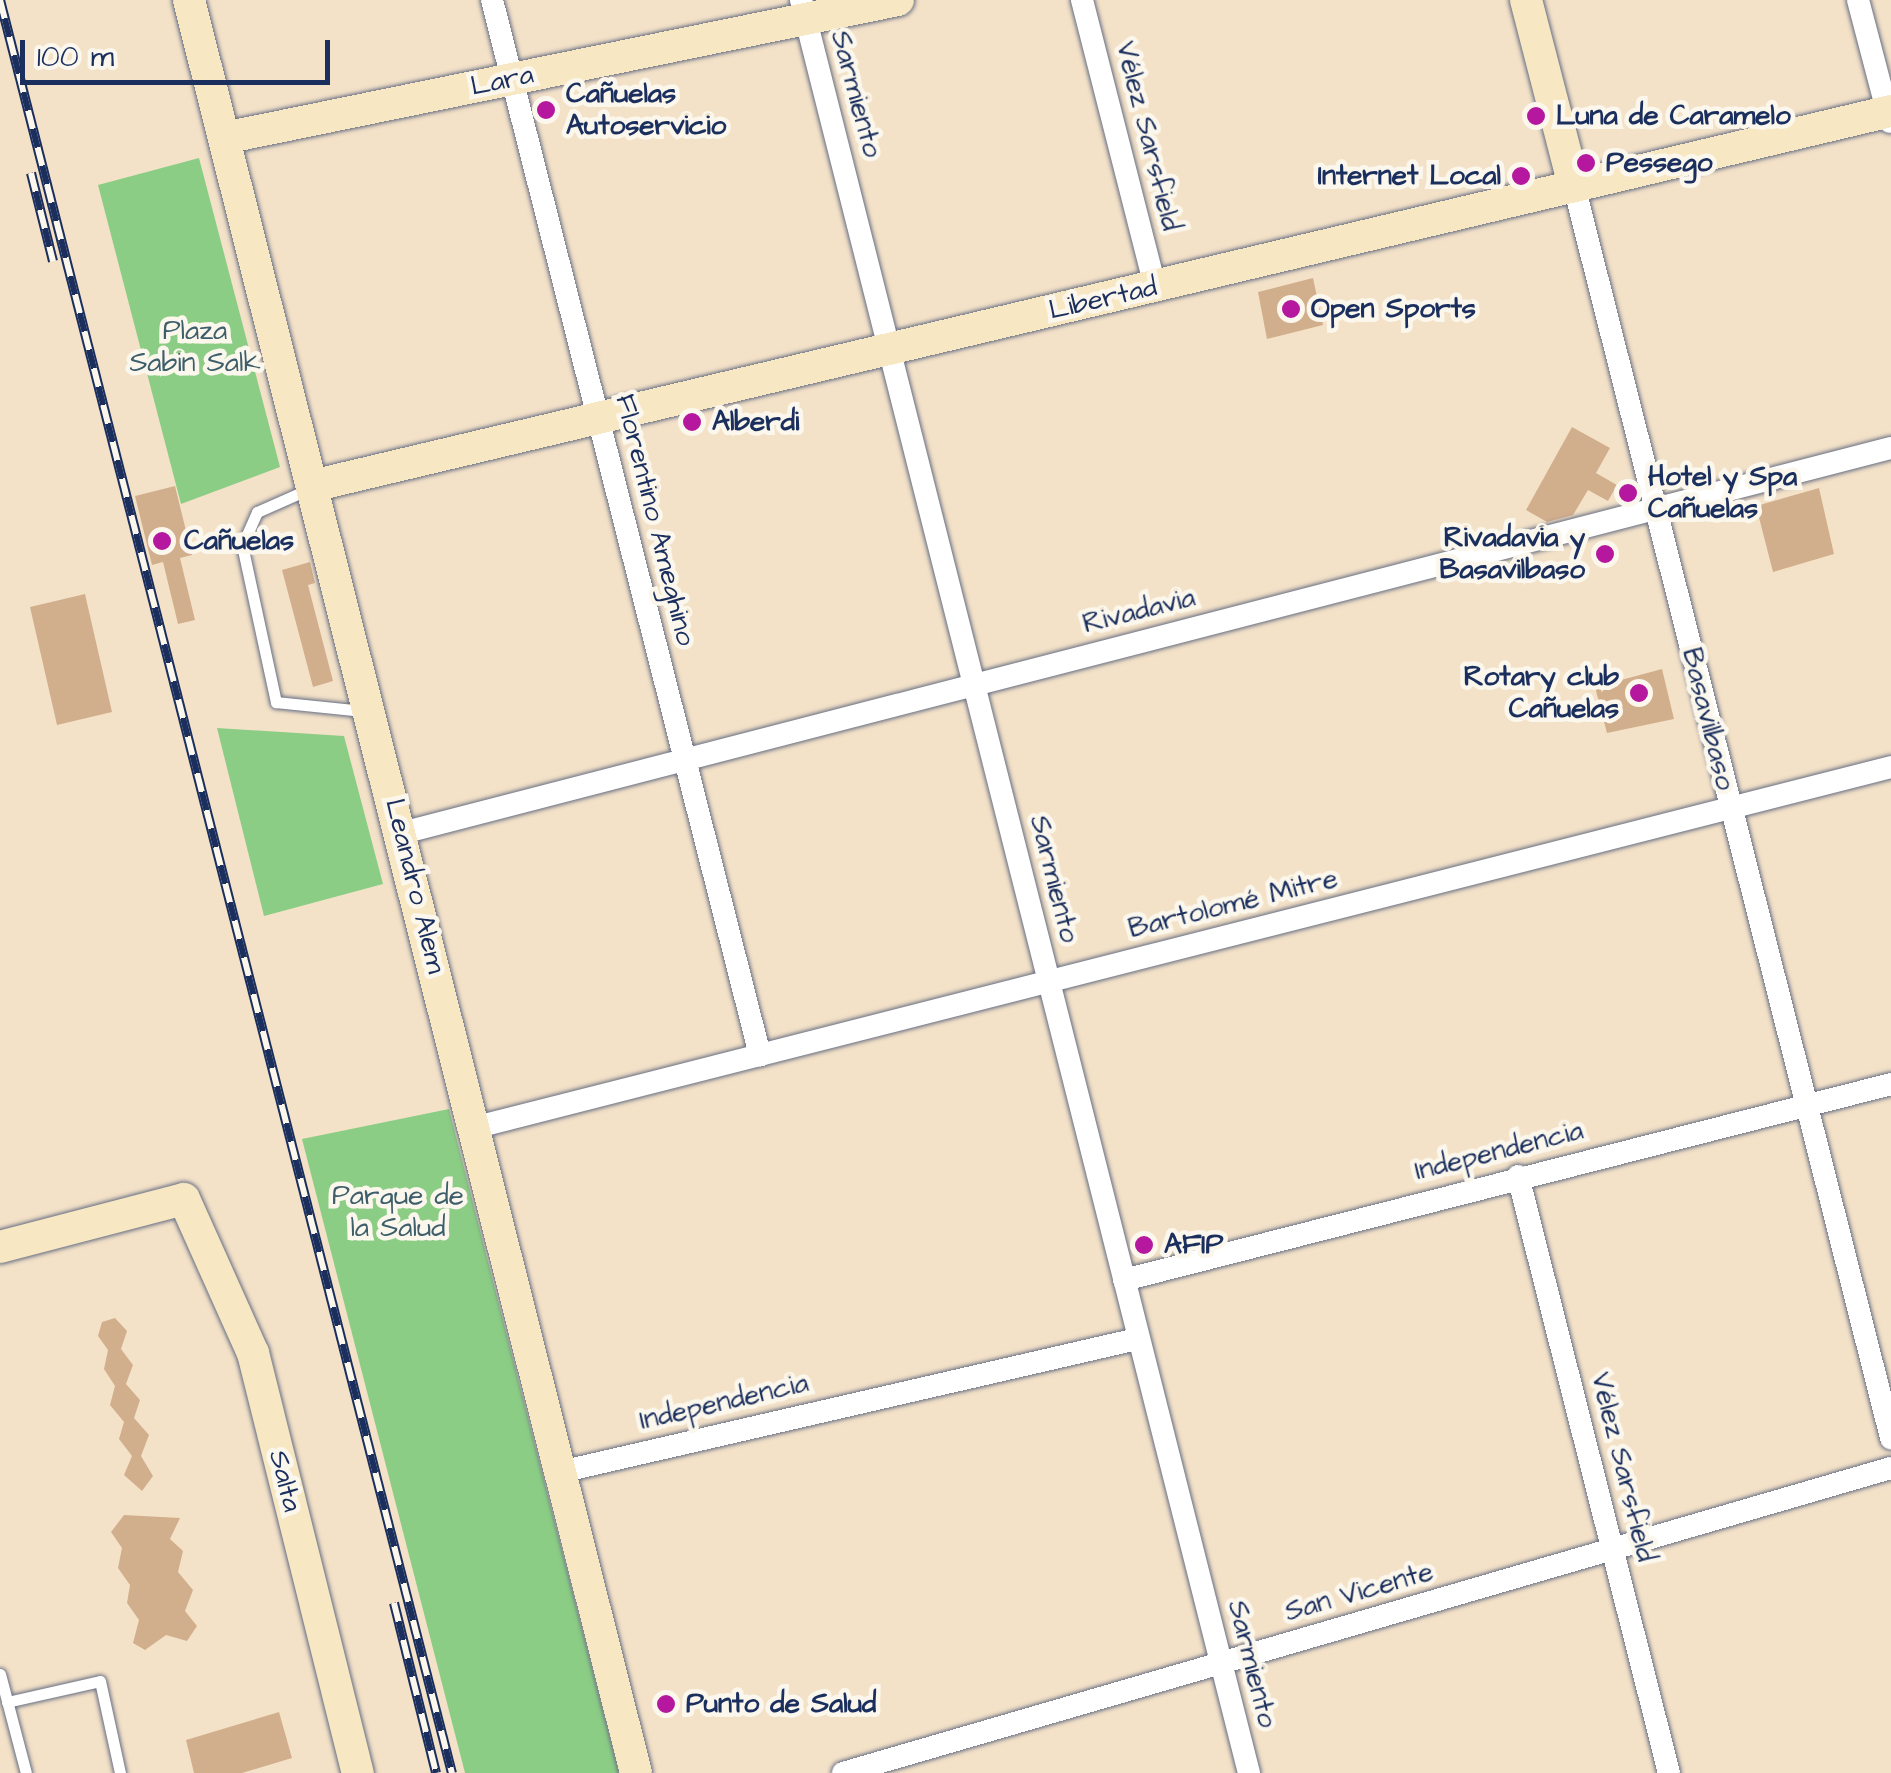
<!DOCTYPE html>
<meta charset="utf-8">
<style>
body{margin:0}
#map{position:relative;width:1891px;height:1773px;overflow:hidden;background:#f4e2c8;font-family:"Architects Daughter",sans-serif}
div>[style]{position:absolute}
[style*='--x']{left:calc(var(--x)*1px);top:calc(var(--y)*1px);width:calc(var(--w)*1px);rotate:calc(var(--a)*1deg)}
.green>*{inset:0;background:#8ccd85}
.building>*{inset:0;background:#d2af8c}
.roads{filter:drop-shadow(0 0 2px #676e83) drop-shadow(0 0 2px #676e83)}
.lane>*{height:11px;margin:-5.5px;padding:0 5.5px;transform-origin:5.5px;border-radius:5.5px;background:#fff}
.street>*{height:22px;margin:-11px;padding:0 11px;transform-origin:11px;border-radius:11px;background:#fff}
.secondary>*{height:32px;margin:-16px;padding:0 16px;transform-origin:16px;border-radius:16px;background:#f7e8c3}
.rail>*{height:10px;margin-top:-5px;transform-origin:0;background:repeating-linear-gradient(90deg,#fbf7ec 0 19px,#1b2f5e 0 38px);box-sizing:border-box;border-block:2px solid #1b2f5e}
.dots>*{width:28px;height:28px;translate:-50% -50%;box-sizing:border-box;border:5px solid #fbf7ec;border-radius:50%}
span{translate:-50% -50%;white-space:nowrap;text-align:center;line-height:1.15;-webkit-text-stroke:9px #fbf7ec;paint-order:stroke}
.street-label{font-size:28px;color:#1b2f5e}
.poi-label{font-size:28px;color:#1b2f5e;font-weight:700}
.left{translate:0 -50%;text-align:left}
.right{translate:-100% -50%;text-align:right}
.park-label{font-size:28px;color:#3d5e6a}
.scale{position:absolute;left:20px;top:40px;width:310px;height:45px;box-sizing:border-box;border:5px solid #1b2f5e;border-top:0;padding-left:12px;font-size:30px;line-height:35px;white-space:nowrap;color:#1b2f5e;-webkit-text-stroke:8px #fbf7ec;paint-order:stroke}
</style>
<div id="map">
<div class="green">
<i style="clip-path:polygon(199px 158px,280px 467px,181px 504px,98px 185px)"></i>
<i style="clip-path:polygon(217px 728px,344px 736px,383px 884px,264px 916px)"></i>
<i style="clip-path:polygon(449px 1109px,619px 1773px,465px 1773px,302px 1139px)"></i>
</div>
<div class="building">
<i style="clip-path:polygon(1313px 278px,1323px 325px,1267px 339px,1258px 292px)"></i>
<i style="clip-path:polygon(1572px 427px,1610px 448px,1596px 473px,1617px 485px,1608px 501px,1588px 490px,1573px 515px,1547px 522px,1526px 510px)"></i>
<i style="clip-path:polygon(175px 486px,192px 555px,180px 558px,195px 620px,178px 624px,163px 562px,152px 565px,135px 496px)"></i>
<i style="clip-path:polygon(1819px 488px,1834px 554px,1773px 572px,1756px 506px)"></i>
<i style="clip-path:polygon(310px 562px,315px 583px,308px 585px,333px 681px,313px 687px,282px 570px)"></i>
<i style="clip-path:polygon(85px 594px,112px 712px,57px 725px,30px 607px)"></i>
<i style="clip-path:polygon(1662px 669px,1674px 719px,1607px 733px,1595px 687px)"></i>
<i style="clip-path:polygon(115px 1318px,127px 1331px,121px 1349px,133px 1365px,126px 1384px,140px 1400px,134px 1418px,149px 1435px,141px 1456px,153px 1476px,142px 1491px,124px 1475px,132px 1456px,119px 1439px,124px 1422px,110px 1405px,115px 1386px,104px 1369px,108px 1350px,98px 1336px,102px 1322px)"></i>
<i style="clip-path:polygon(124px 1515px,180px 1518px,170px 1539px,183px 1551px,178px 1572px,193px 1590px,185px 1611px,197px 1626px,187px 1641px,166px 1635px,145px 1650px,133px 1643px,139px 1620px,127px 1603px,130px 1585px,118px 1568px,122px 1548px,111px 1532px)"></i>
<i style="clip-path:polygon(279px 1712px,292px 1758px,242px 1773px,194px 1773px,186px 1740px)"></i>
</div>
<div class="roads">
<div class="lane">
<i style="--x:309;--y:489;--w:57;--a:156.1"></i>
<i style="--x:257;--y:512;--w:36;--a:114"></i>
<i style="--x:242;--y:545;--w:161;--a:77.8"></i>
<i style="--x:276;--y:702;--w:87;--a:5.9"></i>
<i style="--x:0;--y:1674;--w:102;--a:75.3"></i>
<i style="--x:7;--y:1702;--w:95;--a:-12.7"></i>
<i style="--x:100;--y:1681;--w:94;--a:77.7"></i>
</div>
<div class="street">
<i style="--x:492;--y:0;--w:1089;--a:75.75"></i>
<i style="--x:801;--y:0;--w:1829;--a:75.82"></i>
<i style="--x:1082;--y:0;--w:296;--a:75.7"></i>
<i style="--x:1858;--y:0;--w:126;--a:75.3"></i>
<i style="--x:1574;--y:186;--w:1292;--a:75.79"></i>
<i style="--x:402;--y:833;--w:1538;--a:-14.5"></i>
<i style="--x:473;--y:1128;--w:1463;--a:-14.28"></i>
<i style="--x:1518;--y:1176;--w:616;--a:75.81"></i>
<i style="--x:1124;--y:1280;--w:792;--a:-14.33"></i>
<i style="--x:560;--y:1472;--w:592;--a:-12.98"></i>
<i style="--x:843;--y:1773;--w:1091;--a:-16.23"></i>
</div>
<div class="secondary">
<i style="--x:189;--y:0;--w:1828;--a:75.85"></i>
<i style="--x:1526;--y:0;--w:192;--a:75.5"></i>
<i style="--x:224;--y:138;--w:688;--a:-11.57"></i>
<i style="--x:316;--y:485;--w:1619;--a:-13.36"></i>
<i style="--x:0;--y:1247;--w:190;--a:-14.6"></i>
<i style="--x:184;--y:1199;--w:169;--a:65.9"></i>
<i style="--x:253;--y:1353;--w:433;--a:76"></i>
</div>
</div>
<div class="rail">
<i style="--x:0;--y:0;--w:1830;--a:75.7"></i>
<i style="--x:31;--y:173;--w:91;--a:76"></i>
<i style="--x:394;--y:1603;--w:175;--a:76.1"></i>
</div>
<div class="dots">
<i style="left:546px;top:110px;background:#b5179e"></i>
<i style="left:1536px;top:116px;background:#b5179e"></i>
<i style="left:1586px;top:163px;background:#b5179e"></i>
<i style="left:1521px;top:176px;background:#b5179e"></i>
<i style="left:1291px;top:309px;background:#b5179e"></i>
<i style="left:692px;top:422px;background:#b5179e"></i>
<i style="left:1628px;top:493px;background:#b5179e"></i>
<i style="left:162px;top:541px;background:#b5179e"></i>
<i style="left:1605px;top:554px;background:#b5179e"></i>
<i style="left:1639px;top:693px;background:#b5179e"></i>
<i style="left:1144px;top:1245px;background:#b5179e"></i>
<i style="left:666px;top:1704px;background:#b5179e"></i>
</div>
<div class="street-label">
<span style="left:502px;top:81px;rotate:-12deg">Lara</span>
<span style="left:856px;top:94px;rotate:75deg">Sarmiento</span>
<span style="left:1148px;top:136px;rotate:76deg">Vélez Sarsfield</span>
<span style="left:1103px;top:299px;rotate:-13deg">Libertad</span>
<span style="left:655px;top:520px;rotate:76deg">Florentino Ameghino</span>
<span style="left:1139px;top:611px;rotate:-14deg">Rivadavia</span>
<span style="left:1708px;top:719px;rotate:76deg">Basavilbaso</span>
<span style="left:1054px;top:879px;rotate:76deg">Sarmiento</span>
<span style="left:415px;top:886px;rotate:76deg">Leandro Alem</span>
<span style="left:1233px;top:904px;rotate:-14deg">Bartolomé Mitre</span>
<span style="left:1499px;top:1151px;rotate:-14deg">Independencia</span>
<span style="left:724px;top:1402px;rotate:-13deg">Independencia</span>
<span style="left:1623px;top:1467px;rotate:76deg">Vélez Sarsfield</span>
<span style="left:285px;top:1481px;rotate:76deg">Salta</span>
<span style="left:1359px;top:1592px;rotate:-16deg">San Vicente</span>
<span style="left:1252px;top:1664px;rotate:76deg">Sarmiento</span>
</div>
<div class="poi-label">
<span class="left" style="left:566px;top:110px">Cañuelas<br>Autoservicio</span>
<span class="left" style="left:1556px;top:116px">Luna de Caramelo</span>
<span class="left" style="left:1606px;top:163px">Pessego</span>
<span class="right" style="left:1501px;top:176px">Internet Local</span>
<span class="left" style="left:1311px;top:309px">Open Sports</span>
<span class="left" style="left:712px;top:422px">Alberdi</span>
<span class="left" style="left:1648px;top:493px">Hotel y Spa<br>Cañuelas</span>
<span class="right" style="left:1585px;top:554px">Rivadavia y<br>Basavilbaso</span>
<span class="left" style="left:184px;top:541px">Cañuelas</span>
<span class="right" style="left:1619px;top:693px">Rotary club<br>Cañuelas</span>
<span class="left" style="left:1164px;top:1245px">AFIP</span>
<span class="left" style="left:686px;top:1704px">Punto de Salud</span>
</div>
<div class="park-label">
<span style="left:195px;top:347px">Plaza<br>Sabin Salk</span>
<span style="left:398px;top:1212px">Parque de<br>la Salud</span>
</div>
<div class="scale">100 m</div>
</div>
